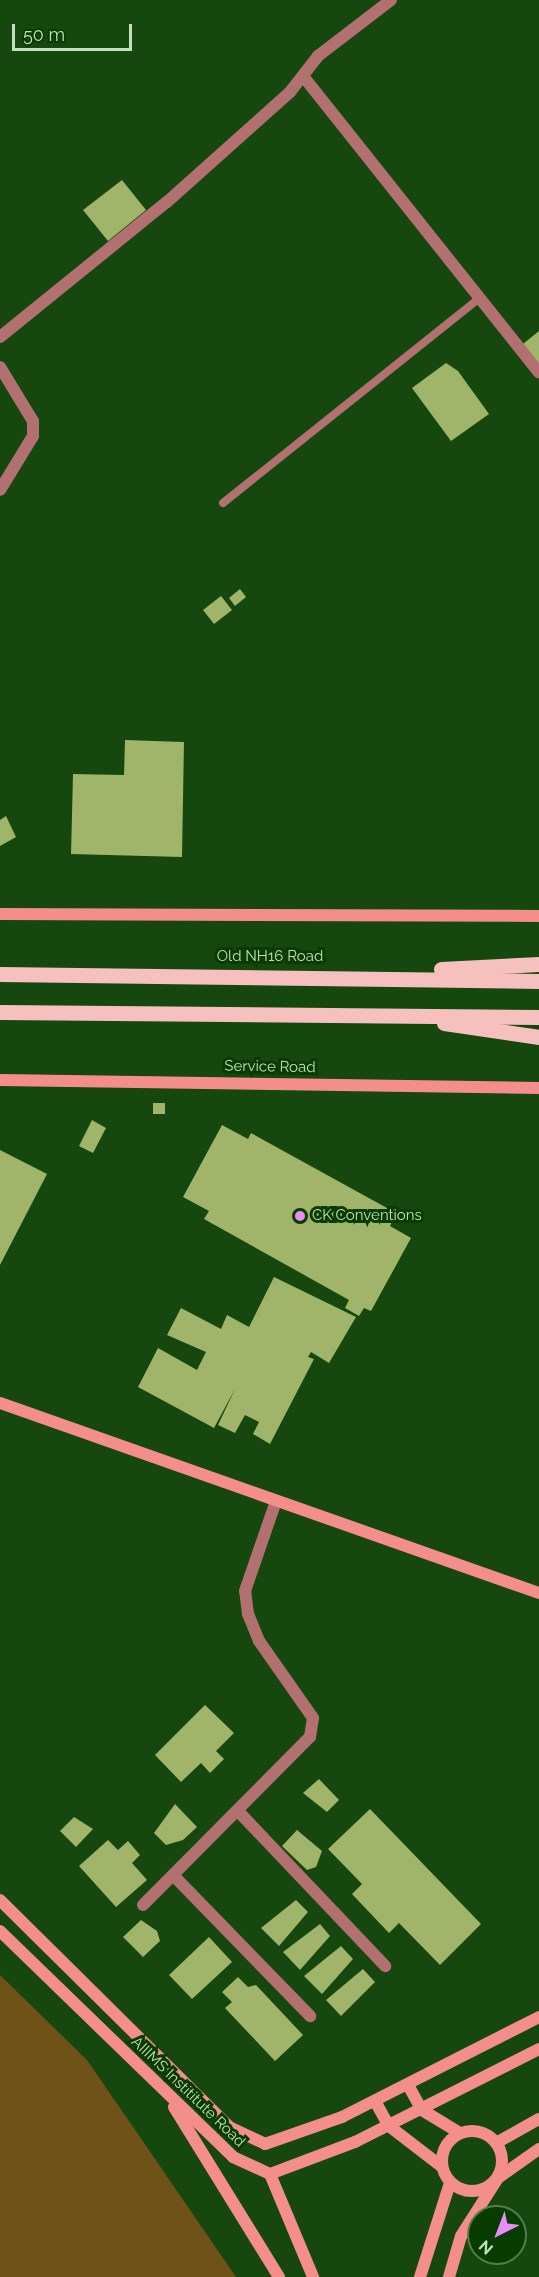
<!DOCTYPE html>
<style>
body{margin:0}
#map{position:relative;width:539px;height:2277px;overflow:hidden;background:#16470e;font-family:Raleway,sans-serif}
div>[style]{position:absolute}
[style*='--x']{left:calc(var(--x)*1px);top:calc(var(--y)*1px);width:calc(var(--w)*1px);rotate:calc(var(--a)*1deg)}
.green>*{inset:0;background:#6f5218}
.building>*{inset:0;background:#a0b46a}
.lane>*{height:8px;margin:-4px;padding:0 4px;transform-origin:4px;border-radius:4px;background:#b27170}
.street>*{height:12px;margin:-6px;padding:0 6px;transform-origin:6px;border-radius:6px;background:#b27170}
.secondary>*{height:12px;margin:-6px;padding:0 6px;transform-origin:6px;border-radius:6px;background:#f38e8d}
.secondary>.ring{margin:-6px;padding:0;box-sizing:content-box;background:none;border:12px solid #f38e8d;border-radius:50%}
.primary>*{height:15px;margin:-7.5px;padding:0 7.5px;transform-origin:7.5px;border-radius:7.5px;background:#f5c0be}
.dots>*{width:16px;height:16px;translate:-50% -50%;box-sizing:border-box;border:3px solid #093c01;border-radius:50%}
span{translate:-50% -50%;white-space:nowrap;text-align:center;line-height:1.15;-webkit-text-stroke:6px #093c01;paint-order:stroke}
.street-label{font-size:15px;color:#c4debf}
.poi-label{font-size:15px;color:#c4debf}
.left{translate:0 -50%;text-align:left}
.north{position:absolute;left:467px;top:2205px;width:60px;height:60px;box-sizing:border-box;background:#093c01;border:2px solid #547d4d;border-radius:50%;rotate:222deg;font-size:16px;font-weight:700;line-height:24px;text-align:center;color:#c4debf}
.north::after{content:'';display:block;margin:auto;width:21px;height:27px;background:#ea8dfc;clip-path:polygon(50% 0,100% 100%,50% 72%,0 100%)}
.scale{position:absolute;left:12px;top:24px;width:120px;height:27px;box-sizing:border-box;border:3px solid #c4debf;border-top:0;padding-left:8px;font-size:18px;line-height:21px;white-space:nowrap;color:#c4debf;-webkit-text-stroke:4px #093c01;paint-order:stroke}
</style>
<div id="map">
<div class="green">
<i style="clip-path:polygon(0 1975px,87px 2060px,236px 2277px,0 2277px)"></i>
</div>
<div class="building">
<i style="clip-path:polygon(122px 180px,146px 210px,108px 241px,83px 210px)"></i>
<i style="clip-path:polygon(539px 331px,539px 365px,523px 344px)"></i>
<i style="clip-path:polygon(446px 363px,458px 371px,489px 414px,451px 441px,412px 388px)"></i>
<i style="clip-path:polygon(240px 589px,246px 597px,235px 606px,229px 598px)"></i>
<i style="clip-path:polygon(221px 596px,232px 610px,214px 624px,203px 610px)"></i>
<i style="clip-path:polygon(125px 740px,184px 742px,182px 857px,71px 854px,73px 774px,124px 775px)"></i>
<i style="clip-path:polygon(6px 816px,16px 837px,0 846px,0 820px)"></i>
<i style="clip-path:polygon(153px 1103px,165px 1103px,165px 1114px,153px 1114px)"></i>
<i style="clip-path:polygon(92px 1120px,106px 1128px,93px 1153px,79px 1146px)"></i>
<i style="clip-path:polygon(222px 1125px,248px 1139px,251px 1133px,396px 1213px,390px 1226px,411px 1238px,371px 1311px,364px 1308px,359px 1316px,345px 1308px,349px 1300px,204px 1219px,209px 1211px,183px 1197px)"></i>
<i style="clip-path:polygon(0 1150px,47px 1174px,0 1265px)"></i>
<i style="clip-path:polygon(274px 1277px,356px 1317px,329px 1363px,311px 1352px,308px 1357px,314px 1359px,270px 1444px,253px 1434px,259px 1422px,245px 1415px,235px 1433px,218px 1425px,235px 1389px,214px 1428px,138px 1387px,158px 1348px,197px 1370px,206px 1352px,167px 1335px,181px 1308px,221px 1329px,227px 1315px,249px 1327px)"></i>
<i style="clip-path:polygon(205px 1705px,234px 1733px,216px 1751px,224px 1759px,210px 1773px,201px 1763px,181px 1782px,155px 1755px)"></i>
<i style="clip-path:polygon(319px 1779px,339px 1800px,327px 1812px,303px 1793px)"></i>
<i style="clip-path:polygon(175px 1804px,197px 1827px,183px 1840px,166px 1845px,154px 1833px)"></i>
<i style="clip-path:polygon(370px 1809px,481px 1924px,440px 1965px,399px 1923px,389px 1933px,352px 1894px,362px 1884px,328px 1849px)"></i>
<i style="clip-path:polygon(74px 1817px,93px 1829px,76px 1847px,60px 1831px)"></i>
<i style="clip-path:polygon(297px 1830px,322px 1851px,316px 1867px,307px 1870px,282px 1846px)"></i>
<i style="clip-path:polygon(108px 1840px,118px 1850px,128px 1841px,140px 1855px,132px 1863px,147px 1880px,116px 1907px,79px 1866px)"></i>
<i style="clip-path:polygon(296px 1900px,308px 1912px,279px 1946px,261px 1928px)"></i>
<i style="clip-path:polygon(141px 1920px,157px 1931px,160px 1941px,143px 1957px,123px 1937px)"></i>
<i style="clip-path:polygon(320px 1924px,330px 1936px,300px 1970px,283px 1952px)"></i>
<i style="clip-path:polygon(209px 1937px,232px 1962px,192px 1999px,169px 1975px)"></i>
<i style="clip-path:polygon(341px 1946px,353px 1959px,322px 1994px,304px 1976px)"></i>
<i style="clip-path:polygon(363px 1969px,375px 1982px,341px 2016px,326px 2000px)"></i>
<i style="clip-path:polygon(238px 1977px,248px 1987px,256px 1985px,303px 2035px,275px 2061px,225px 2008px,232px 2002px,222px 1992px)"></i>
</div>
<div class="lane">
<i style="--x:223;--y:503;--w:327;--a:-38.6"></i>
</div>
<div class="street">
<i style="--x:303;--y:76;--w:379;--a:51.5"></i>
<i style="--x:0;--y:337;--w:215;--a:-39"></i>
<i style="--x:167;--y:202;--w:165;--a:-41.8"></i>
<i style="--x:290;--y:92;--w:46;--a:-52.1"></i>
<i style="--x:318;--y:56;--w:92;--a:-37.5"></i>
<i style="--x:0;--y:367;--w:63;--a:58.6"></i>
<i style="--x:33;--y:421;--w:15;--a:90"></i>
<i style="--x:33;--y:436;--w:63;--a:121.4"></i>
<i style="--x:238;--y:1811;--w:214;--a:46.5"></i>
<i style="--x:173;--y:1875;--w:197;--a:45.8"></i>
<i style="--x:143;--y:1905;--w:237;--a:-45.2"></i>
<i style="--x:310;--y:1737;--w:19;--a:-81"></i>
<i style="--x:313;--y:1718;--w:94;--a:-125"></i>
<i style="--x:259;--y:1641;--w:29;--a:-112"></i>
<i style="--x:248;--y:1614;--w:23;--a:-97"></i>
<i style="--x:245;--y:1591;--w:95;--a:-71"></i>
</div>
<div class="secondary">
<i style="--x:0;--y:914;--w:539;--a:0.21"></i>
<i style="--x:0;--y:1080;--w:539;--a:0.85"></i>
<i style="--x:0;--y:1403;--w:572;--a:19.42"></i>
<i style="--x:0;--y:1900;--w:322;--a:44.7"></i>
<i style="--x:229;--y:2127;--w:40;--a:25"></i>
<i style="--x:265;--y:2144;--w:82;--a:-19.3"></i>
<i style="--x:342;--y:2117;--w:221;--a:-26.9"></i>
<i style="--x:0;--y:1931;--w:325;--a:44.1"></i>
<i style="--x:233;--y:2157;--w:41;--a:24.7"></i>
<i style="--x:270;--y:2174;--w:91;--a:-20.6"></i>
<i style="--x:355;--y:2142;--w:206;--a:-26.8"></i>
<i style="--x:408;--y:2085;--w:29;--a:61"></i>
<i style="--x:422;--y:2110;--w:44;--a:31.2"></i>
<i style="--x:375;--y:2101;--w:29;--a:61"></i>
<i style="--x:389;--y:2126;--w:66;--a:37.6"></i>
<i style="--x:174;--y:2107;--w:200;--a:58.3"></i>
<i class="ring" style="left:442px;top:2131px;width:48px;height:48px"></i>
<i style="--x:496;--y:2143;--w:49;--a:-29.2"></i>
<i style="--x:270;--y:2174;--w:112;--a:67.3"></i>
<i style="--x:420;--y:2277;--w:99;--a:-72.3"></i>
<i style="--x:449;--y:2277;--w:43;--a:-73.7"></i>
<i style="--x:461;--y:2236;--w:69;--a:-57.5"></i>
<i style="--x:498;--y:2178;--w:50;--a:-35.3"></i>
</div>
<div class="primary">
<i style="--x:441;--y:969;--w:98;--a:-2.9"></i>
<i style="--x:0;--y:974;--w:539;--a:0.74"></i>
<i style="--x:0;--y:1012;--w:539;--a:0.53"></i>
<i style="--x:444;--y:1023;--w:96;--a:8.4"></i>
</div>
<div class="dots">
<i style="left:300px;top:1216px;background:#ea8dfc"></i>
</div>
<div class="street-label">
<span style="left:270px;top:957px">Old NH16 Road</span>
<span style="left:270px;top:1067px;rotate:1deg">Service Road</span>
<span style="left:188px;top:2092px;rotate:44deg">AIIIMS Instititute Road</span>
</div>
<div class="poi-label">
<span class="left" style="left:312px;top:1216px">CK Conventions</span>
</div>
<div class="north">N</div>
<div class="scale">50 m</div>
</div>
